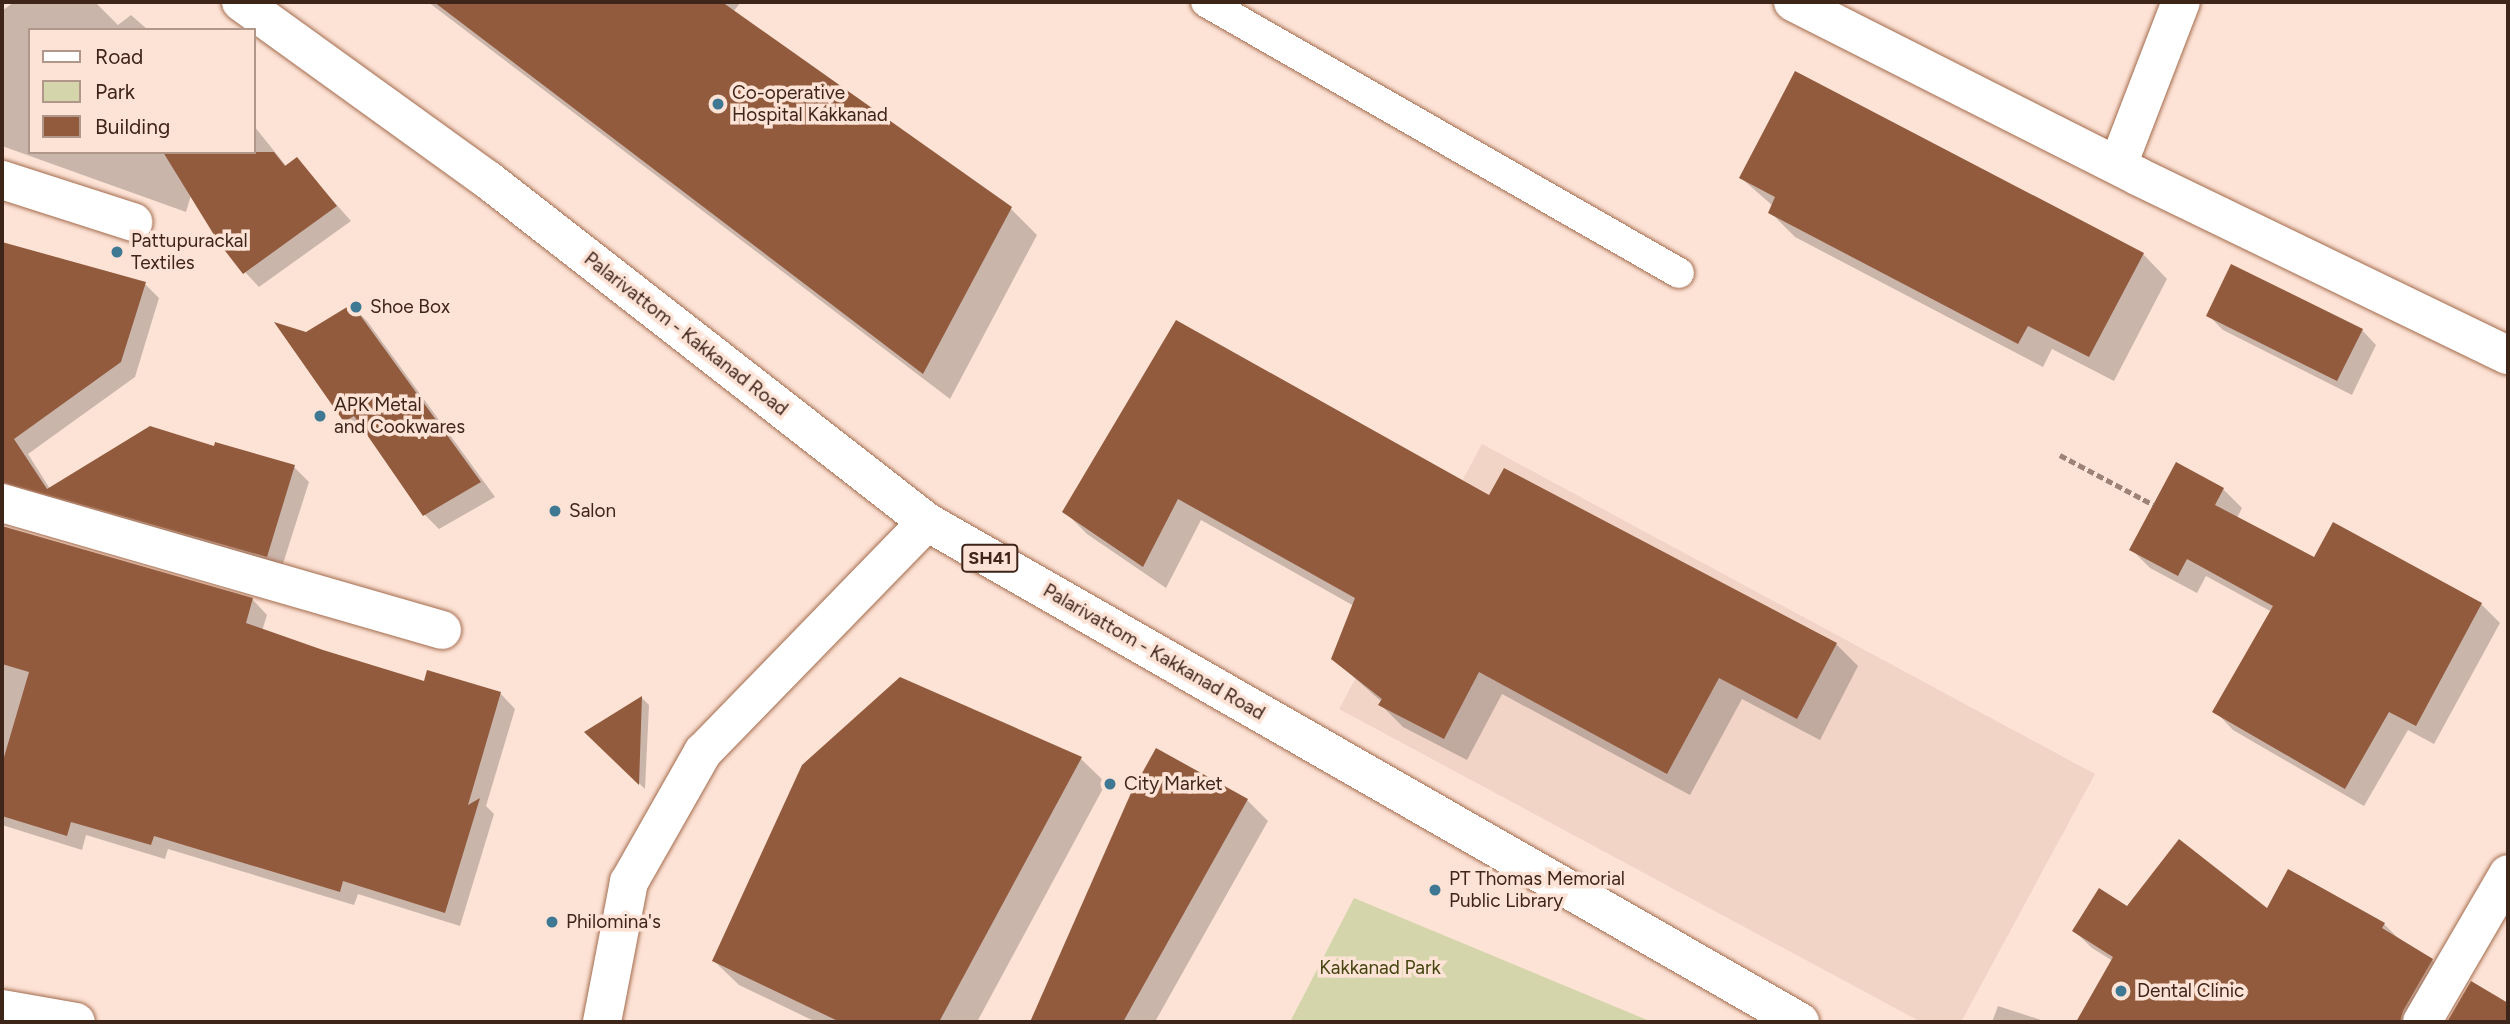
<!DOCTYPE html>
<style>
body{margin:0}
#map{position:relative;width:2510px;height:1024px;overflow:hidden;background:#fde3d6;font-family:Figtree,sans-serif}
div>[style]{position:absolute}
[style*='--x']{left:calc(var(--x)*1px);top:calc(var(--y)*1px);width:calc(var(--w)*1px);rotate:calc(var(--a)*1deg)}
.built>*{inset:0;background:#f1d4c6}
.green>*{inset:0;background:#d4d5aa}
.shadow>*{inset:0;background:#0003}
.building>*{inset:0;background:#925b3e}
.path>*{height:4.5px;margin-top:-2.25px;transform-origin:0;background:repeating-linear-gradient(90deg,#9c8377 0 7px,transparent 0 10.5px)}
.roads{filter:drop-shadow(0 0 2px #a36b4d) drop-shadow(0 0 2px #a36b4d)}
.lane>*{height:30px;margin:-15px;padding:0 15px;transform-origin:15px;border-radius:15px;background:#fff}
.street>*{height:38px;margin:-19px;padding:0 19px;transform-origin:19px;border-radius:19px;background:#fff}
.secondary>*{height:38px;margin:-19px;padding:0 19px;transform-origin:19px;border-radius:19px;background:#fff}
.primary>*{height:38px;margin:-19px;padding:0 19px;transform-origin:19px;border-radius:19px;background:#fff}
.dots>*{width:19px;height:19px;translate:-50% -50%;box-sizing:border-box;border:4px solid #fde3d6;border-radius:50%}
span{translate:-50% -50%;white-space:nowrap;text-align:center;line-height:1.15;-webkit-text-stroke:7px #fde3d6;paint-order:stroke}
.shield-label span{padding:2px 5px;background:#fde3d6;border:2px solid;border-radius:5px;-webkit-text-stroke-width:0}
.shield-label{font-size:18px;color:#3d2519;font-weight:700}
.poi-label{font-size:19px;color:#3d2519}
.left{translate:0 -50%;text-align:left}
.street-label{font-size:19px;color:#3d2519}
.park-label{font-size:19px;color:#45440f}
.frame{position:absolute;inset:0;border:4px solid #3d2519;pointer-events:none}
.legend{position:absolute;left:28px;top:28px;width:228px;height:126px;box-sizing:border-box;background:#fde3d6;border:2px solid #b0978a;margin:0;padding:9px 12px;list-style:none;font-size:21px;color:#3d2519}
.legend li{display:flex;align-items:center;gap:14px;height:35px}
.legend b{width:35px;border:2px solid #b0978a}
</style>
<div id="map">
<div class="built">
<i style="clip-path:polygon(1482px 444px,2095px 774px,1961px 1022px,1921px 1022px,1339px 709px)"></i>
</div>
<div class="green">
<i style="clip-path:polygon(1354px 898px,1652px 1022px,1290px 1022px)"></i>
</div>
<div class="shadow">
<i style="clip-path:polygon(14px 2px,95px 2px,118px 25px,131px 15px,148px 30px,30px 30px,30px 152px,254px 152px,254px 126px,287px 167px,297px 160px,351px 221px,259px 287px,245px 272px,191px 195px,186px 212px,2px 146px,2px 11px)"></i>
<i style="clip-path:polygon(428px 2px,741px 2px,733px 12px,1010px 208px,1037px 235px,950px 399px)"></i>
<i style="clip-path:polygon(1741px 178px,2143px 254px,2167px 279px,2114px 381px,2052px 349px,2043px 367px,1795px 237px,1770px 212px,1773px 206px)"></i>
<i style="clip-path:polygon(2px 244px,145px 284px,159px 298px,135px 377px,28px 454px,50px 489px,215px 449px,294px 467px,309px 482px,281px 570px,2px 501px)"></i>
<i style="clip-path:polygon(352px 306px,367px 321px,495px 497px,439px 529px,424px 514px,367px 431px,360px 435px,345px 421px,306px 334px)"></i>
<i style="clip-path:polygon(2208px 315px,2362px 330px,2376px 345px,2352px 395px,2223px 330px)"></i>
<i style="clip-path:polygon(1176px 323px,1490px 497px,1836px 644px,1858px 666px,1820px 740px,1742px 699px,1690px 795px,1502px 694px,1467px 760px,1403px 727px,1381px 705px,1382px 702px,1333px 659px,1354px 606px,1201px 520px,1166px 588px,1087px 534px,1065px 512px)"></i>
<i style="clip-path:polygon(2223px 489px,2242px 508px,2237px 518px,2315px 559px,2481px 604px,2500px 623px,2434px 744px,2408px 730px,2364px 806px,2233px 730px,2215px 711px,2272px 612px,2206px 576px,2197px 593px,2150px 568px,2132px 550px)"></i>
<i style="clip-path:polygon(2px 528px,253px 600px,267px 615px,262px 631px,425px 683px,428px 672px,501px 694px,515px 709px,486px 806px,494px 814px,460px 926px,358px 894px,354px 905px,168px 849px,165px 859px,86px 835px,82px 850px,2px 825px)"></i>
<i style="clip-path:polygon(900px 679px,1081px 759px,1106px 783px,977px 1022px,816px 1022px,739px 985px,714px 961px)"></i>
<i style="clip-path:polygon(642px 698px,649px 705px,645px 789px,587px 733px)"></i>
<i style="clip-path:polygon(1132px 793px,1247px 800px,1268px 821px,1156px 1020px,1160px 1022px,1031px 1022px)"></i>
<i style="clip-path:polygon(2128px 908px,2268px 911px,2384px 924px,2402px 942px,2432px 960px,2450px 978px,2425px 1022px,2078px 1022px,2113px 961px,2092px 948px,2074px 931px)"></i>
<i style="clip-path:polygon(1998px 1006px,2047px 1022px,1992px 1022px)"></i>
</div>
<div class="building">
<i style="clip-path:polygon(434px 2px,722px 2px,1012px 207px,923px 374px)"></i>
<i style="clip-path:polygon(1795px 71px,2144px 253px,2089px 357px,2028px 326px,2018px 344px,1768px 213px,1775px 197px,1739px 178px)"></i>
<i style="clip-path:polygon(163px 152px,274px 152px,285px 166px,297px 157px,337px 206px,243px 274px,219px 243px)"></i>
<i style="clip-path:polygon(2px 242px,146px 282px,121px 362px,14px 439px,47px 489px,150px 426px,214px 446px,215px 442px,295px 465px,267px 557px,2px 482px)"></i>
<i style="clip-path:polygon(2231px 264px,2363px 329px,2337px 381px,2206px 316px)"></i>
<i style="clip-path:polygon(352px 304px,481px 482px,423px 516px,354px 416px,344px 422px,274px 322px,306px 332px)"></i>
<i style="clip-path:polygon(1176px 320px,1489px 495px,1504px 468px,1837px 643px,1797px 719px,1719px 678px,1667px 774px,1479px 672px,1444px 739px,1378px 705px,1382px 699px,1331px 659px,1355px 598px,1178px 499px,1143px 567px,1062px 512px)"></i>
<i style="clip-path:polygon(2176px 462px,2224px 488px,2215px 505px,2314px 557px,2333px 522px,2482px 603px,2416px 726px,2389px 712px,2345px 789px,2212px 712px,2273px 606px,2187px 559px,2178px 576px,2129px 550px)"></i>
<i style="clip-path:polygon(2px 526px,253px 598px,246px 623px,323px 650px,424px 681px,427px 670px,501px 692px,468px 805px,480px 798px,445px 913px,343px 881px,340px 892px,154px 836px,151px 845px,71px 822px,67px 836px,2px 816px,2px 764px,29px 672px,2px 664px)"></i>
<i style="clip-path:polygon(900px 677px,1082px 757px,939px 1022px,840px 1022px,712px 961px,802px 765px)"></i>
<i style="clip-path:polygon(642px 696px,639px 785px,584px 732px)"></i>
<i style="clip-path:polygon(1156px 748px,1248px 799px,1123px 1022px,1030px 1022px,1131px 793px)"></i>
<i style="clip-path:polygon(2179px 839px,2267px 908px,2288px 869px,2385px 923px,2382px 928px,2433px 959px,2403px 1011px,2400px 1022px,2076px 1022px,2113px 957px,2072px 931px,2099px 888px,2127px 906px)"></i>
<i style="clip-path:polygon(2471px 981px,2508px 1003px,2508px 1022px,2447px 1022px)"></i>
</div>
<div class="path">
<i style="--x:2060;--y:455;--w:106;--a:28"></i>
</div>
<div class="roads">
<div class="lane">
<i style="--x:1206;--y:2;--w:545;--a:29.81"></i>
</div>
<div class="street">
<i style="--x:1793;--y:2;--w:386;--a:26.8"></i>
<i style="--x:2137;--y:176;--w:412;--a:25.8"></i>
<i style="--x:2118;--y:165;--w:175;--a:-68.9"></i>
<i style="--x:2;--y:180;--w:138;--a:17.8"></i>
<i style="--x:2;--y:503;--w:458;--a:16.1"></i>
<i style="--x:602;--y:1022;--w:143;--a:-79.1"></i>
<i style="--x:629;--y:882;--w:150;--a:-60.4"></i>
<i style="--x:703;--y:752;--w:321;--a:-45.8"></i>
<i style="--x:2422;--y:1022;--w:171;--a:-59.8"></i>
</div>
<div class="secondary">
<i style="--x:2;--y:1009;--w:75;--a:10"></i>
</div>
<div class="primary">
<i style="--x:241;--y:2;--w:304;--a:35.8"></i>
<i style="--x:488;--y:180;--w:556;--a:37.92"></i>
<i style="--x:927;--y:522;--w:1006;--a:29.8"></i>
</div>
</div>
<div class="dots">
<i style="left:718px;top:104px;background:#3f7892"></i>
<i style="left:117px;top:252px;background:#3f7892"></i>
<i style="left:356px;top:307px;background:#3f7892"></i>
<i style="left:320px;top:416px;background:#3f7892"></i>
<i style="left:555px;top:511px;background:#3f7892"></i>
<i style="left:1110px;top:784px;background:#3f7892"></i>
<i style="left:1435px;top:890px;background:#3f7892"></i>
<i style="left:552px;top:922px;background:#3f7892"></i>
<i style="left:2121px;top:991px;background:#3f7892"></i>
</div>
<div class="shield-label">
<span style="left:990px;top:558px">SH41</span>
</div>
<div class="poi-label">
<span class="left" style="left:732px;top:104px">Co-operative<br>Hospital Kakkanad</span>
<span class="left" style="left:131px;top:252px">Pattupurackal<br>Textiles</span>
<span class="left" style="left:370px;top:307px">Shoe Box</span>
<span class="left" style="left:334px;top:416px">APK Metal<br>and Cookwares</span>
<span class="left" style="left:569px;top:511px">Salon</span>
<span class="left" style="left:1124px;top:784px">City Market</span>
<span class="left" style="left:1449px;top:890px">PT Thomas Memorial<br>Public Library</span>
<span class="left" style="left:566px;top:922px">Philomina's</span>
<span class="left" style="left:2137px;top:991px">Dental Clinic</span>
</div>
<div class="street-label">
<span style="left:686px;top:334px;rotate:38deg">Palarivattom - Kakkanad Road</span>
<span style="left:1154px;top:652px;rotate:30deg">Palarivattom - Kakkanad Road</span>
</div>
<div class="park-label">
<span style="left:1380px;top:968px">Kakkanad Park</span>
</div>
<div class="frame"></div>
<ul class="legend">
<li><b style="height:9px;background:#fff"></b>Road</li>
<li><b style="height:19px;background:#d4d5aa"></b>Park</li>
<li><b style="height:19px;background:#925b3e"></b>Building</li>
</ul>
</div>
